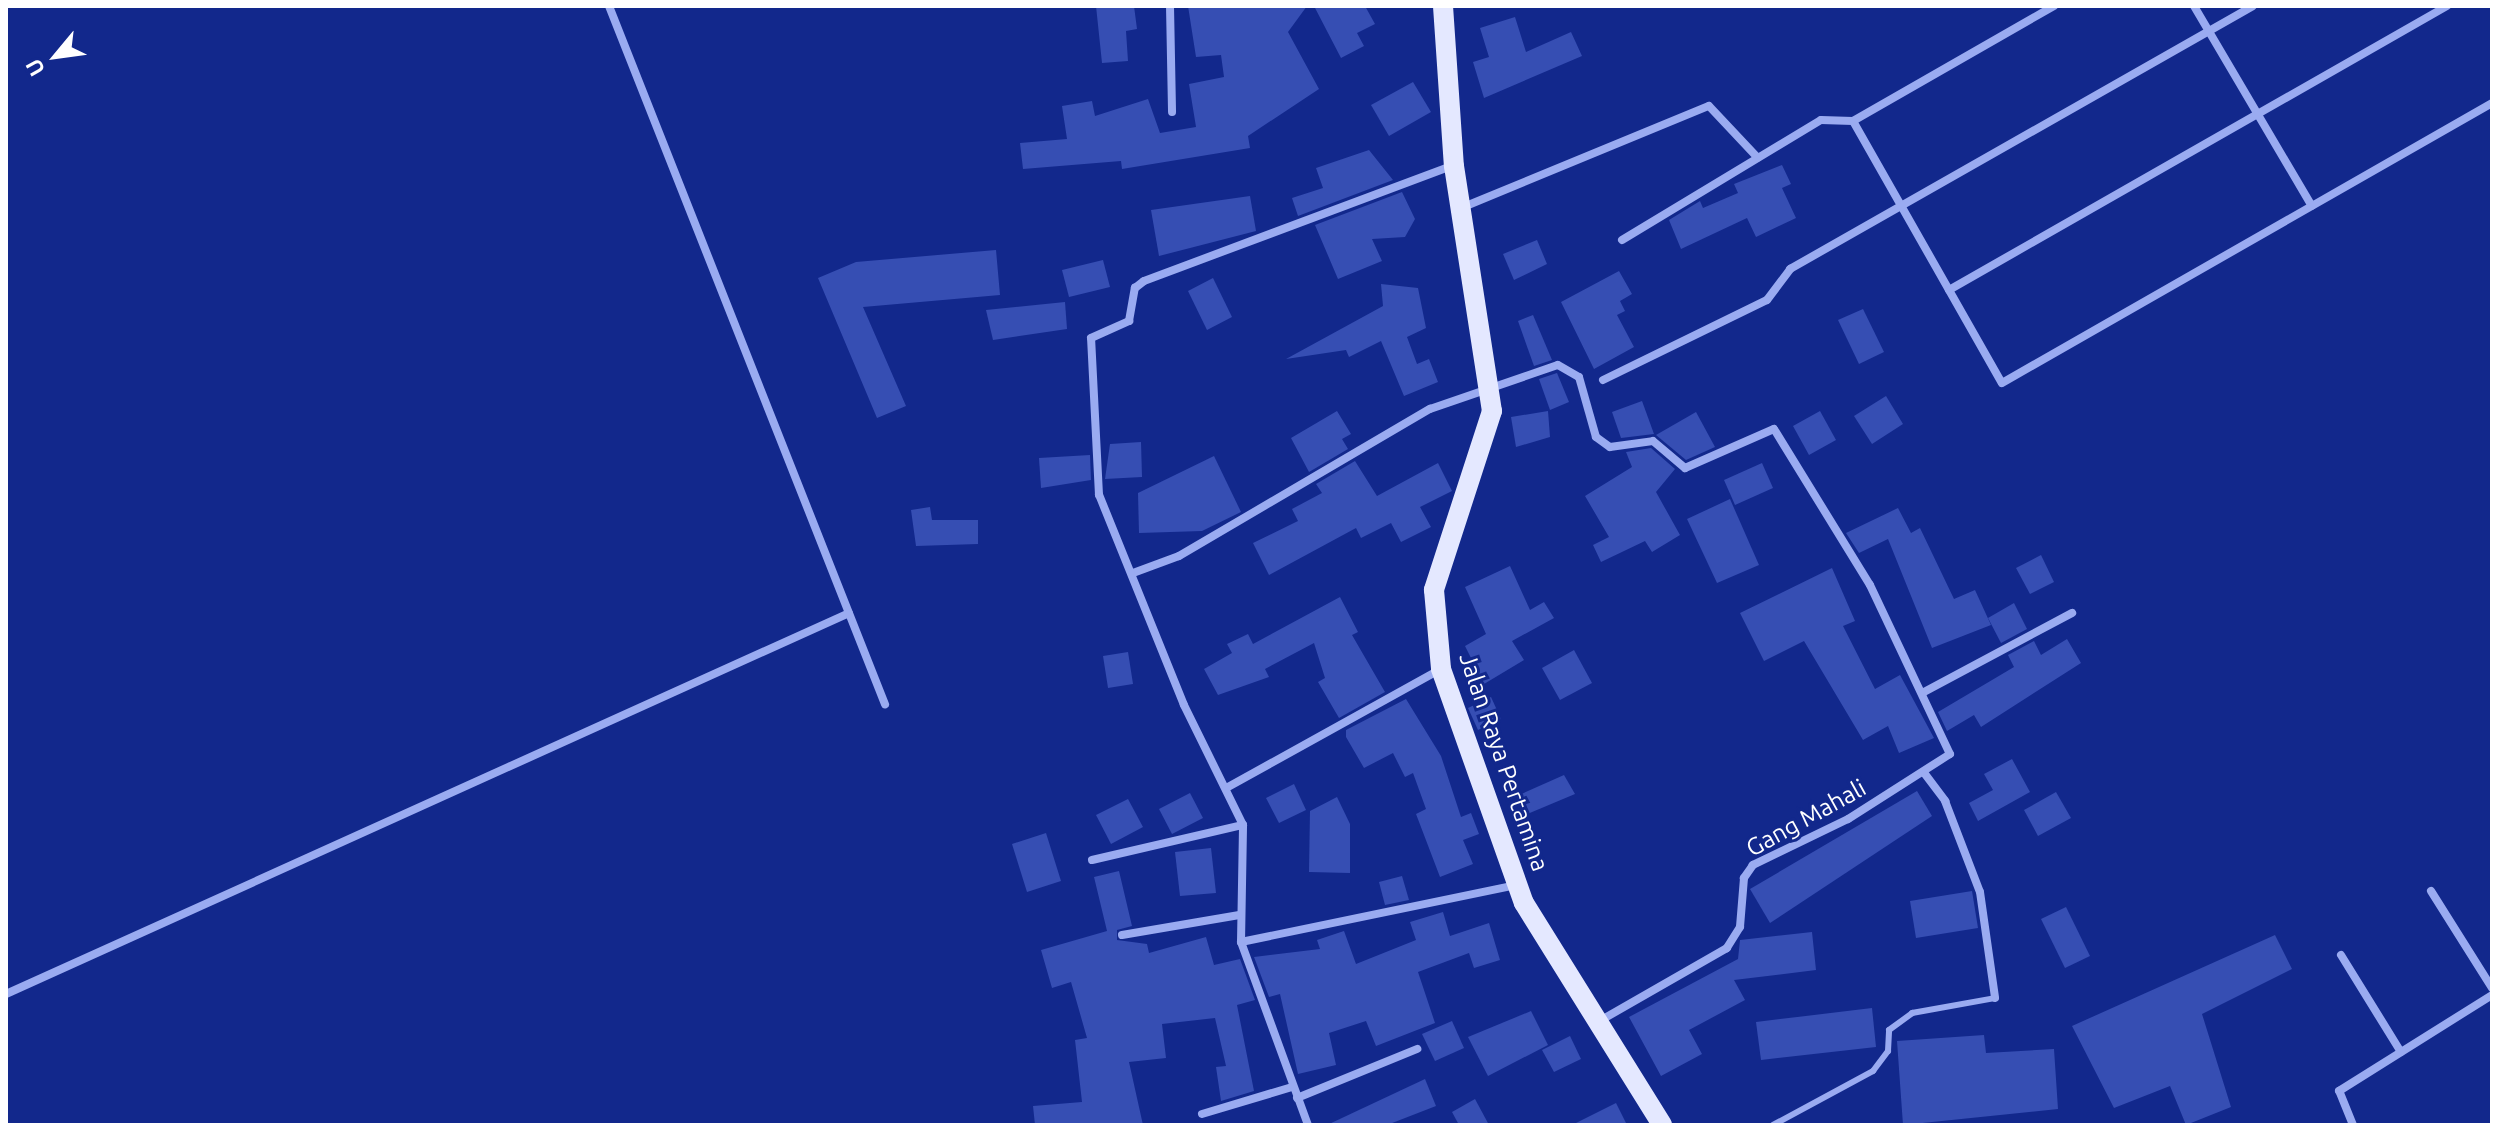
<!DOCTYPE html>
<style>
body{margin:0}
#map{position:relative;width:2498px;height:1131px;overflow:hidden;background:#12288c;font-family:Ubuntu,sans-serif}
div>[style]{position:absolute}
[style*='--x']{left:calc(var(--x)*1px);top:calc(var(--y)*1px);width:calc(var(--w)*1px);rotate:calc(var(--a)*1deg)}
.building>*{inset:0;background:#364eb3}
.service>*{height:6px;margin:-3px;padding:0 3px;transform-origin:3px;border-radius:3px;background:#9aabf1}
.minor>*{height:8px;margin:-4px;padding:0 4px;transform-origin:4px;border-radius:4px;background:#9aabf1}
.primary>*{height:20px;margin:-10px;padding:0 10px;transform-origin:10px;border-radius:10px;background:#e4e8ff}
span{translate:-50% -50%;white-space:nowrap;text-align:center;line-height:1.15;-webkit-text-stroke:6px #12288c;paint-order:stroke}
.street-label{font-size:24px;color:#fff}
.frame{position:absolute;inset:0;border:8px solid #fff;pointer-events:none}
.north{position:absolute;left:16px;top:16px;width:80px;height:80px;-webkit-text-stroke:6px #12288c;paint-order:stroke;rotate:241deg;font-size:22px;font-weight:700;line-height:32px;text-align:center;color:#fff}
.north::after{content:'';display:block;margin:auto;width:28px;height:36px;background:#fff;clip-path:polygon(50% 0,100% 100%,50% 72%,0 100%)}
</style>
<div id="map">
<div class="building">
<i style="clip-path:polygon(1096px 6px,1134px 6px,1137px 29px,1126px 31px,1128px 61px,1102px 63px)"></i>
<i style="clip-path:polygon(1188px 6px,1307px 6px,1288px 32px,1319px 89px,1248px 136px,1250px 148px,1122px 169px,1121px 161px,1023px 169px,1020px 143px,1067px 139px,1062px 106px,1092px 101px,1095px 116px,1148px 99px,1160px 133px,1196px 127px,1189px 84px,1224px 77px,1221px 55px,1196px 57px)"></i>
<i style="clip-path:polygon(1314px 6px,1365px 6px,1375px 24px,1357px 33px,1364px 46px,1341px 58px)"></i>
<i style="clip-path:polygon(1515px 17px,1526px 52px,1571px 32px,1582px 56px,1484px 98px,1473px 62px,1489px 57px,1480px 28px)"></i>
<i style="clip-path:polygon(1413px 82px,1431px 112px,1389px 136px,1371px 105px)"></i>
<i style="clip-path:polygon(1369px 150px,1393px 180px,1298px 216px,1292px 198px,1323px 188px,1316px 168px)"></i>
<i style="clip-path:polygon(1782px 165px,1791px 184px,1782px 188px,1796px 218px,1756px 237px,1747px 218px,1681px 249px,1669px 220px,1700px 201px,1703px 208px,1738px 193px,1734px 184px)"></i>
<i style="clip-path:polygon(1402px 192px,1415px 219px,1405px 237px,1372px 239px,1382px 261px,1338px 279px,1315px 225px)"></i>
<i style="clip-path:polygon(1250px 196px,1256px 231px,1159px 256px,1151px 210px)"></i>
<i style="clip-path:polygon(1537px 240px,1547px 264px,1514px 280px,1503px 254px)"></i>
<i style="clip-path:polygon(996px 250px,1000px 295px,863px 307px,906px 406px,877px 418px,818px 278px,856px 262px)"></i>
<i style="clip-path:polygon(1103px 260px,1110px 287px,1069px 297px,1062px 270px)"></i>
<i style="clip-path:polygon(1619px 271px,1632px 294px,1620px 301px,1625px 311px,1617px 315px,1634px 347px,1594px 369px,1561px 302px)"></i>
<i style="clip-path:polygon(1213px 278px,1232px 317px,1207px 330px,1188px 291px)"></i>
<i style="clip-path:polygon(1381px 284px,1418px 288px,1426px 328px,1407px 337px,1417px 364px,1429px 359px,1438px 382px,1404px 396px,1381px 341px,1349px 357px,1346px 350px,1286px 359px,1383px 306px)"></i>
<i style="clip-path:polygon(1065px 302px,1067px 329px,993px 340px,986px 310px)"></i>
<i style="clip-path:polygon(1863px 309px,1884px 352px,1859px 364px,1838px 320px)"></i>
<i style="clip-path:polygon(1533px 315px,1552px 360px,1534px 366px,1518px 321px)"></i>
<i style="clip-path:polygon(1557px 373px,1569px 402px,1550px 410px,1539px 379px)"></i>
<i style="clip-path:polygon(1886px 396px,1903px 424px,1872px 444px,1854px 416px)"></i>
<i style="clip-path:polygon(1642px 401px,1654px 434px,1621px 438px,1612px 412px)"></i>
<i style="clip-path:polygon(1337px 411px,1351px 434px,1342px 439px,1348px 449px,1309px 472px,1291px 438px)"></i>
<i style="clip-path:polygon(1548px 411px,1550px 437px,1516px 447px,1511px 417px)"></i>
<i style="clip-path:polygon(1820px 411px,1836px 440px,1809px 455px,1793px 426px)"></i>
<i style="clip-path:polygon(1696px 412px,1715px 447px,1686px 460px,1656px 435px)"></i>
<i style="clip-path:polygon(1141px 442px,1142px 477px,1105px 479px,1110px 444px)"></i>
<i style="clip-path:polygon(1651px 448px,1675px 469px,1656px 492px,1680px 535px,1652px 552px,1645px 541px,1601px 562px,1593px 545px,1609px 537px,1585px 496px,1632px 467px,1626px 452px)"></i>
<i style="clip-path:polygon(1090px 455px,1091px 480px,1041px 488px,1039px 458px)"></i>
<i style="clip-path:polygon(1214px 456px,1241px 512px,1202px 531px,1139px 533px,1138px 493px)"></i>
<i style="clip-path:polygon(1355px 461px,1377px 496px,1438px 463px,1452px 491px,1420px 507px,1431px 527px,1401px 542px,1391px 523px,1361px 538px,1356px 528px,1269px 575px,1253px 543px,1298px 521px,1292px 509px,1322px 493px,1316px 484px)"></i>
<i style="clip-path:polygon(1762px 463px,1773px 488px,1735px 505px,1724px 480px)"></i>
<i style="clip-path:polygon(1730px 499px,1759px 565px,1717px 583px,1687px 519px)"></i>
<i style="clip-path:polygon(930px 507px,932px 520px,978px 520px,978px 544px,916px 546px,911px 510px)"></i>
<i style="clip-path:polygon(1898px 508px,1911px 533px,1920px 528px,1954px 599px,1975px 590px,1991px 625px,1932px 648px,1888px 539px,1859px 553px,1846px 533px)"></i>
<i style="clip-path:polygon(2041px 555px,2054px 582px,2030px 594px,2016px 568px)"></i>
<i style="clip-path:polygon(1510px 566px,1530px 610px,1544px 602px,1554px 618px,1512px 641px,1524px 660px,1484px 684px,1465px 646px,1486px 634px,1465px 587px)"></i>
<i style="clip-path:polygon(1832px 568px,1855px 621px,1843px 626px,1875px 689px,1900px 675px,1934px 738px,1899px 753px,1888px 726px,1863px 740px,1804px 641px,1764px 661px,1740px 613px)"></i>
<i style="clip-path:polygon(1340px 597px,1358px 632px,1352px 635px,1385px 692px,1339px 718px,1318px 682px,1325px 678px,1314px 643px,1265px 669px,1269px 677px,1218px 695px,1204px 669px,1232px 653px,1227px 644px,1248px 634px,1253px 644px)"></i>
<i style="clip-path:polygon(2014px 603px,2027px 629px,2001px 643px,1988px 618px)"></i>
<i style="clip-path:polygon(2067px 639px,2081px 663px,1981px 727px,1974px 715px,1947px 731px,1938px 712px,2014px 667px,2008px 655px,2034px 641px,2041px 655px)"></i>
<i style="clip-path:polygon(1574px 650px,1592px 683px,1560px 700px,1542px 668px)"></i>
<i style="clip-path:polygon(1128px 652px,1133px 684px,1108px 688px,1103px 656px)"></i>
<i style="clip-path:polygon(1491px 697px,1501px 719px,1478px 730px,1468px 708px)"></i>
<i style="clip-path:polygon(1406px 699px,1441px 756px,1461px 817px,1471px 813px,1479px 834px,1463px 840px,1473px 864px,1440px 877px,1416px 814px,1426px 809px,1413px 773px,1405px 777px,1393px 753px,1364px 768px,1346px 737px,1346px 730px)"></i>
<i style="clip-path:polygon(2012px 759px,2030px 792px,1978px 821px,1969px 803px,1993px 790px,1984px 774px)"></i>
<i style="clip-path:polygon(1564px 775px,1575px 794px,1525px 815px,1517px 796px)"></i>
<i style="clip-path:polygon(1294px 784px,1306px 810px,1279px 823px,1266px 798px)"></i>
<i style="clip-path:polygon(1917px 791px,1932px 816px,1770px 923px,1750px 889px)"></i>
<i style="clip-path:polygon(2056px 792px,2071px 818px,2038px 836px,2024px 810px)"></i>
<i style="clip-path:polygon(1190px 793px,1203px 818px,1172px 834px,1159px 809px)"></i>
<i style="clip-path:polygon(1337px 797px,1350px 824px,1350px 873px,1309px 872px,1310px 811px)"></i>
<i style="clip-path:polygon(1128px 799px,1143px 827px,1111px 844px,1096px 815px)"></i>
<i style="clip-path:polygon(1046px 833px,1061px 881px,1027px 892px,1012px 844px)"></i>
<i style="clip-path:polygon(1211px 848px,1216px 893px,1180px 896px,1175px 852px)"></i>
<i style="clip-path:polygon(1119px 871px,1132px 926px,1117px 930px,1117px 940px,1147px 944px,1149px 953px,1206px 937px,1214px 965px,1240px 959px,1255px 1000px,1237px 1005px,1254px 1091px,1221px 1101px,1216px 1067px,1226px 1066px,1215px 1018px,1162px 1024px,1166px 1058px,1129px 1062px,1143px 1125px,1035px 1125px,1033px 1106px,1082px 1102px,1075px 1040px,1087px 1038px,1071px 982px,1052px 988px,1041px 950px,1107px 931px,1094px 877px)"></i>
<i style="clip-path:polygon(1402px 876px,1409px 900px,1385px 905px,1379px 882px)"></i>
<i style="clip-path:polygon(1972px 891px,1978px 928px,1916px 938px,1910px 901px)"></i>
<i style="clip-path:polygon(2066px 907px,2090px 956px,2065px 968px,2041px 919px)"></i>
<i style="clip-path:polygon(1443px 912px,1450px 936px,1489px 923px,1500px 960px,1474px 968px,1469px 953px,1418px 972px,1435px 1023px,1376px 1046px,1366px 1021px,1329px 1033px,1336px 1065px,1298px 1074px,1280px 994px,1269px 997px,1254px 957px,1320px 949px,1317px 940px,1344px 931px,1356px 964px,1416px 940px,1410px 922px)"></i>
<i style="clip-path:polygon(1812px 932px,1816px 970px,1734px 980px,1745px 1000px,1689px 1030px,1702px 1054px,1661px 1076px,1629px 1017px,1738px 959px,1740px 940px)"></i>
<i style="clip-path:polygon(2275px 935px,2292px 969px,2202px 1014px,2231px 1107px,2186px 1125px,2170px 1086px,2114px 1108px,2072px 1026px)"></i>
<i style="clip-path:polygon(1872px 1008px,1876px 1047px,1761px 1060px,1756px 1022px)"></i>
<i style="clip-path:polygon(1531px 1011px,1548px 1045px,1488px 1076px,1468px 1037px)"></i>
<i style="clip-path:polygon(1452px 1021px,1464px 1048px,1435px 1061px,1422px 1034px)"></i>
<i style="clip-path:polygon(1984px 1035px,1986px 1053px,2054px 1049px,2058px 1109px,1903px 1125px,1897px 1041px)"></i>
<i style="clip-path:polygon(1570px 1036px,1581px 1059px,1554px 1072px,1542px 1050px)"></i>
<i style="clip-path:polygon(1425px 1079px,1436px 1106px,1387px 1125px,1327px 1125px)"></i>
<i style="clip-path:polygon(1475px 1099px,1489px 1125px,1459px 1125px,1452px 1112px)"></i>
<i style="clip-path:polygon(1616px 1103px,1627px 1125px,1572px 1125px)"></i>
</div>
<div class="service">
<i style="--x:1773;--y:1125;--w:114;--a:-28.4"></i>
<i style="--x:1873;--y:1071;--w:25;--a:-53"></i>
<i style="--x:1888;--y:1051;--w:21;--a:-87"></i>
<i style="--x:1889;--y:1030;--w:29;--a:-36"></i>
<i style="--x:1912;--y:1013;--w:84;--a:-10.2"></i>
</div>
<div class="minor">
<i style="--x:609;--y:6;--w:751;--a:68.43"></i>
<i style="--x:1170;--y:6;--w:106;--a:88.9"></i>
<i style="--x:2194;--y:6;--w:232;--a:59.5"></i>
<i style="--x:1853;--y:121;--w:301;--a:60.4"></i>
<i style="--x:2002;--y:383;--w:564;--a:-29.74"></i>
<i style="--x:1461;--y:208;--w:268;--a:-22.4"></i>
<i style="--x:1709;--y:106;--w:71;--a:46.7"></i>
<i style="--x:1622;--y:240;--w:232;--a:-31.1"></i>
<i style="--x:1821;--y:120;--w:32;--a:2"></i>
<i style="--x:1853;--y:121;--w:232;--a:-29.8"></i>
<i style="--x:1949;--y:290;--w:573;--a:-29.7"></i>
<i style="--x:1603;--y:380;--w:182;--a:-26"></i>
<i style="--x:1767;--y:300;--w:39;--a:-53"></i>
<i style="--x:1790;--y:269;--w:532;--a:-29.6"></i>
<i style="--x:1133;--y:573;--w:49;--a:-20.3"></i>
<i style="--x:1179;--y:556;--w:291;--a:-30.4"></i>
<i style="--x:1430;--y:409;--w:135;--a:-19"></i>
<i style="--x:1558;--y:365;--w:24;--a:30"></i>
<i style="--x:1579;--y:377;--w:62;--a:74.2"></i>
<i style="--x:1596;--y:437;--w:17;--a:36"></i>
<i style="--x:1610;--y:447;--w:43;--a:-7.9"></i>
<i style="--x:1653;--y:441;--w:42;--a:40.2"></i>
<i style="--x:1685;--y:468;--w:97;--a:-23.7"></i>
<i style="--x:1774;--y:429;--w:183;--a:58.4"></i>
<i style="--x:1870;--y:585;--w:187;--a:64.7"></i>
<i style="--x:1950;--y:754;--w:121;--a:147.5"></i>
<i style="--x:1848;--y:819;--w:106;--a:154.2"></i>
<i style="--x:1753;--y:865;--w:16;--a:125"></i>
<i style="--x:1744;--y:878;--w:49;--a:94.7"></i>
<i style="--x:1740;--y:927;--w:25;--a:122"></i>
<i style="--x:1727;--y:948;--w:149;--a:150.2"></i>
<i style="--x:1924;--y:692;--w:168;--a:-28.1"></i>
<i style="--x:1925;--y:774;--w:34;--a:53"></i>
<i style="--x:1945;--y:801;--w:97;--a:69"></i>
<i style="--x:1980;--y:892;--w:107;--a:81.9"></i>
<i style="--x:1228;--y:787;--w:244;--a:-29"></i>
<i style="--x:1092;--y:860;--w:155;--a:-13.1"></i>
<i style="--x:2431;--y:891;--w:115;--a:57.8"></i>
<i style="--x:1122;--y:935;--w:119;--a:-9.7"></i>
<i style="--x:1241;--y:942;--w:282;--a:-11.7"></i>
<i style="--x:2341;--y:955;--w:114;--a:58.3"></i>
<i style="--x:6;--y:994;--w:925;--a:-24.32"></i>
<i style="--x:1297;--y:1098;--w:130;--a:-22.2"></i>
<i style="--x:1202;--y:1114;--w:94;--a:-16.7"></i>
<i style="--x:1308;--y:1125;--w:195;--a:-110.1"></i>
<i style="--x:1241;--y:942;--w:117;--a:-89"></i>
<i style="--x:1243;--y:825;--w:134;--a:-116.2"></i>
<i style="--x:1184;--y:705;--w:227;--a:-112"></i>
<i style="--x:1099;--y:495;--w:157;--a:-92.9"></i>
<i style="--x:1091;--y:338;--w:42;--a:-24.1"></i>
<i style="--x:1129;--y:321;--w:34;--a:-80"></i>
<i style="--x:1135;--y:288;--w:11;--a:-38"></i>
<i style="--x:1144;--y:281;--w:329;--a:-20.5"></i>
<i style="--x:2353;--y:1125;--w:37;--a:-112"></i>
<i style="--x:2339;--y:1091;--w:181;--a:-32.1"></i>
</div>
<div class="primary">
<i style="--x:1443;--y:6;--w:160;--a:86.1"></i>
<i style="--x:1454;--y:166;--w:248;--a:81.2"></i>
<i style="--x:1492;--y:411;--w:188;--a:108"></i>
<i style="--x:1434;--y:590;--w:79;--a:84.9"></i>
<i style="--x:1441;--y:669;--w:248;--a:70.5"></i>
<i style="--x:1524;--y:903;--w:261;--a:58.1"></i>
</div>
<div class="street-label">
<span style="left:1504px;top:762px;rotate:71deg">Jalan Raya Pertamina</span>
<span style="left:1806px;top:818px;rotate:-29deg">Gang Mahali</span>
</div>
<div class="frame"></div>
<div class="north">U</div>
</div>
